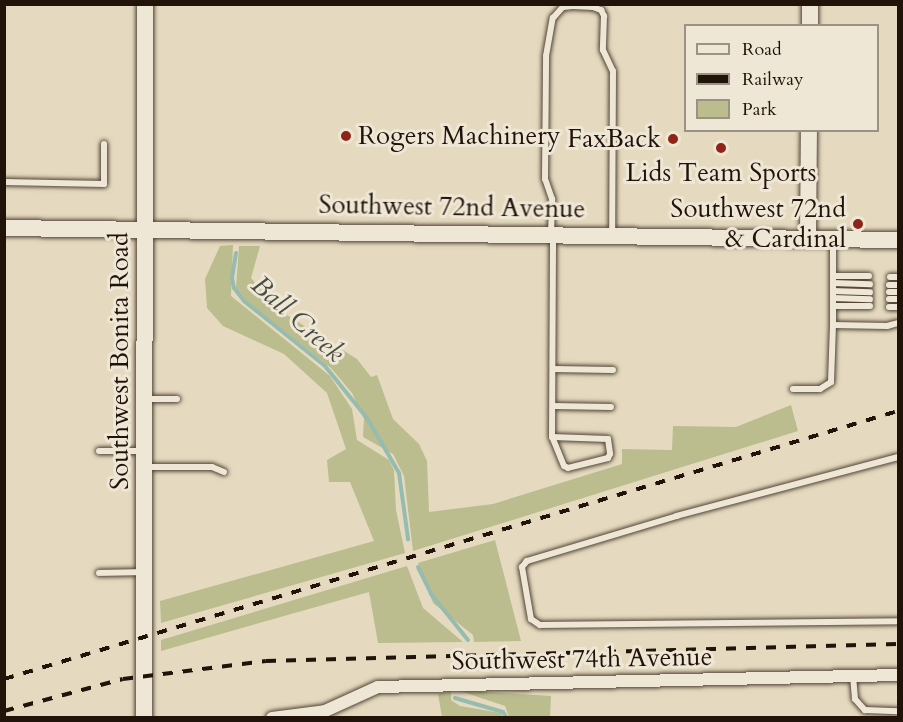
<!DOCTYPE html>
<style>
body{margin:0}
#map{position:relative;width:903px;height:722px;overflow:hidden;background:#e5dabf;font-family:Cardo,serif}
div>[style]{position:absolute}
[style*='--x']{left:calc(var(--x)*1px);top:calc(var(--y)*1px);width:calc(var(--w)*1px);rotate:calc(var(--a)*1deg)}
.green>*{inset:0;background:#bbbd8e}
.stream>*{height:4px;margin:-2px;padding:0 2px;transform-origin:2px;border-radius:2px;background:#96bbaf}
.roads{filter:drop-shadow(0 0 2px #524437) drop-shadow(0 0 2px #524437)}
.lane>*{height:6px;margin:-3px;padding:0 3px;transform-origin:3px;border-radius:3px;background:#eee7d5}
.street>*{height:12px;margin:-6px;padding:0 6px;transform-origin:6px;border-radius:6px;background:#eee7d5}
.secondary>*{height:16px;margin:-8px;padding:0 8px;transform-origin:8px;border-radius:8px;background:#eee7d5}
.rail>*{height:4px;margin-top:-2px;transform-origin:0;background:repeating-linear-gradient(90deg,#21120a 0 10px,transparent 0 20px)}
.dots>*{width:16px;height:16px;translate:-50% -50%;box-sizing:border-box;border:3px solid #eee7d5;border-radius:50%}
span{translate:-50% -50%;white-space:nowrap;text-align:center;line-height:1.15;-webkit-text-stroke:6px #eee7d5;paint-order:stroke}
.poi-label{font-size:26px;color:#21120a}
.left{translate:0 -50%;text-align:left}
.right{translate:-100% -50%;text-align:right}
.street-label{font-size:26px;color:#21120a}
.water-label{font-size:27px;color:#4a4d44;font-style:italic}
.frame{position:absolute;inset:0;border:6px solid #21120a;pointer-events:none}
.legend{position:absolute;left:684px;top:24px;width:195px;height:108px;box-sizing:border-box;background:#eee7d5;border:2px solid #9c9284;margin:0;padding:8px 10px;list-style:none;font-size:18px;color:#21120a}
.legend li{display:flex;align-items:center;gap:12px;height:30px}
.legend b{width:30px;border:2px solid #9c9284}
</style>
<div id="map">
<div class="green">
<i style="clip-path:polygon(233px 245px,231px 296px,330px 376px,352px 409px,357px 440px,389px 460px,394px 470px,396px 510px,405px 553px,161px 623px,160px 601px,374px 541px,350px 482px,329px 482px,327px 460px,346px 449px,327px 393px,284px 354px,223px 326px,207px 308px,205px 279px,220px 246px)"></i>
<i style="clip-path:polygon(239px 246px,260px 246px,251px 278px,276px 308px,357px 359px,371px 377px,377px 375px,393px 419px,419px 444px,427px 461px,429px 512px,493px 504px,622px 464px,622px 449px,672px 450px,673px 426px,736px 427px,791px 405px,798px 431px,413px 551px,404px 476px,393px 454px,363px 437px,364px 419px,352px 393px,331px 368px,247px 302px,236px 288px)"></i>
<i style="clip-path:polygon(495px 540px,521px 641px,474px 642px,473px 635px,433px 603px,418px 563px)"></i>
<i style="clip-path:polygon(407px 566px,423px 608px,463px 642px,378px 643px,369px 592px,161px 651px,161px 640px)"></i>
<i style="clip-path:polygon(457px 690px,551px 696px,550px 717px,509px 717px,505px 706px)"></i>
<i style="clip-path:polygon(451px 691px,451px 700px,460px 706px,501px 713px,503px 717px,442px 717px,438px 694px)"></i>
</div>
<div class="stream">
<i style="--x:236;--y:253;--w:25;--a:99"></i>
<i style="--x:232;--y:278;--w:10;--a:79"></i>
<i style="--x:234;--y:288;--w:16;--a:52"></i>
<i style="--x:244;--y:301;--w:104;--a:38.7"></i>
<i style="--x:325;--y:366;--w:67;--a:51.1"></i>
<i style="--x:367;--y:418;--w:64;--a:59.8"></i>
<i style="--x:399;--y:473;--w:67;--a:82.2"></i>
<i style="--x:418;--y:567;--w:30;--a:64"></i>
<i style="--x:431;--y:594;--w:59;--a:51.2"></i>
<i style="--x:455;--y:698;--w:50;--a:16.3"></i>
<i style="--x:503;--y:712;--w:7;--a:56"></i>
</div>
<div class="roads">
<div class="lane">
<i style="--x:4;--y:182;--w:100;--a:1.1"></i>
<i style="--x:104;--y:184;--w:40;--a:-90"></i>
<i style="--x:551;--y:234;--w:35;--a:-88"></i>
<i style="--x:552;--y:199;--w:21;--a:-109"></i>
<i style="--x:545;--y:179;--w:123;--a:-89.5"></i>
<i style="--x:546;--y:56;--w:39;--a:-80"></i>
<i style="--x:553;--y:18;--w:15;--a:-48"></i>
<i style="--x:563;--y:7;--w:10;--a:-6"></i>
<i style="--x:573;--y:6;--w:20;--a:3"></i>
<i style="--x:593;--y:7;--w:9;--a:21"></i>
<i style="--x:601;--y:10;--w:7;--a:63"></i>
<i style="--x:604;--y:16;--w:34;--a:92"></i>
<i style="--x:603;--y:50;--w:23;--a:65"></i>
<i style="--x:613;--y:71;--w:164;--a:90.3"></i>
<i style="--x:833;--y:242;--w:83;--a:90"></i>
<i style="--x:833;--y:325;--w:54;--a:1.1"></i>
<i style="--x:887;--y:326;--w:11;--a:-15"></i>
<i style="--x:833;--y:276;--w:36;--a:0"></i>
<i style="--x:890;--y:277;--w:8;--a:0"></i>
<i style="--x:833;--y:283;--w:37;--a:2"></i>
<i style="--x:889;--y:285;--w:9;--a:0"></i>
<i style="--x:833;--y:291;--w:37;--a:2"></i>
<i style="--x:889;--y:292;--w:9;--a:0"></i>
<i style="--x:833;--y:298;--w:37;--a:2"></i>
<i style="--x:889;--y:299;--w:9;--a:0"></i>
<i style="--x:833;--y:306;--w:37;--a:0"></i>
<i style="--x:889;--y:307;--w:9;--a:0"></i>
<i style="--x:553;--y:369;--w:60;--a:1"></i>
<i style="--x:793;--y:389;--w:27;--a:0"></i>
<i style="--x:820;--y:389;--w:13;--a:-32"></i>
<i style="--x:831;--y:382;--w:57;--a:-88"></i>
<i style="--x:146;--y:399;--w:31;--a:0"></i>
<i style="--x:553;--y:406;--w:58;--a:1"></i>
<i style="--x:552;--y:437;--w:56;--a:2"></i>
<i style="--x:608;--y:439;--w:15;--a:82"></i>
<i style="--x:610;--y:454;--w:4;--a:117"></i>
<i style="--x:608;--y:458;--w:41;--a:166"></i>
<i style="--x:568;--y:468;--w:4;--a:-153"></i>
<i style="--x:564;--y:466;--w:31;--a:-112"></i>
<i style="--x:552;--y:437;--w:199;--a:-89.7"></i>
<i style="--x:99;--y:451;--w:44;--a:0"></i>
<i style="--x:898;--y:457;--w:229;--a:165.1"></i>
<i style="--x:677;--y:516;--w:157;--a:163.3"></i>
<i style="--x:527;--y:561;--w:8;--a:130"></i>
<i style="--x:522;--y:567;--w:53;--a:80.2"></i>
<i style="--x:531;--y:619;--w:11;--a:34"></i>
<i style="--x:540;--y:625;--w:358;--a:-0.6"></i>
<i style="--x:146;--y:467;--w:66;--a:0"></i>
<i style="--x:212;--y:467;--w:13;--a:23"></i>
<i style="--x:99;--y:573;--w:45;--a:-1.3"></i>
<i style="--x:853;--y:676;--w:23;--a:85"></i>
<i style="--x:855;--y:699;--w:15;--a:48"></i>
<i style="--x:865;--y:710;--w:33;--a:2"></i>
</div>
<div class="street">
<i style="--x:272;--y:718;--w:53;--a:-7.5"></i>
<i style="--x:325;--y:711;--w:58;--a:-24.4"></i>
<i style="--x:378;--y:687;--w:520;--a:-1.32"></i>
</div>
<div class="secondary">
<i style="--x:810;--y:26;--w:22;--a:-90"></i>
<i style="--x:4;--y:228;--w:894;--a:0.77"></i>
<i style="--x:808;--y:238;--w:108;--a:-89.5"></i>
<i style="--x:144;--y:718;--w:714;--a:-89.92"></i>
</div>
</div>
<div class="rail">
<i style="--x:4;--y:679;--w:933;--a:-16.69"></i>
<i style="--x:4;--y:711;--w:123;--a:-15.1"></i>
<i style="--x:123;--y:679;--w:144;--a:-7.2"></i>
<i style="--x:266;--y:661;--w:632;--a:-1.54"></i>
</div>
<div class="dots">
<i style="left:346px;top:136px;background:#8f2418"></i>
<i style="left:673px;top:139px;background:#8f2418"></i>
<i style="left:721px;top:148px;background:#8f2418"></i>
<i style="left:858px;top:224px;background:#8f2418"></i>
</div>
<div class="poi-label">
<span class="left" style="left:358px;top:136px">Rogers Machinery</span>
<span class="right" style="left:661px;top:139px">FaxBack</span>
<span style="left:721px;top:173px">Lids Team Sports</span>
<span class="right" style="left:846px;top:224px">Southwest 72nd<br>&amp; Cardinal</span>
</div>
<div class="street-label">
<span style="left:452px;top:207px;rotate:1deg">Southwest 72nd Avenue</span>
<span style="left:120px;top:361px;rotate:-90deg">Southwest Bonita Road</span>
<span style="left:582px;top:659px;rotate:-1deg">Southwest 74th Avenue</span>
</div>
<div class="water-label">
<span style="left:298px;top:319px;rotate:42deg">Ball Creek</span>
</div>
<div class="frame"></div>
<ul class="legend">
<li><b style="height:8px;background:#eee7d5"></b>Road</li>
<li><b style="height:8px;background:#21120a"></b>Railway</li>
<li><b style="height:16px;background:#bbbd8e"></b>Park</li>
</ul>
</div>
